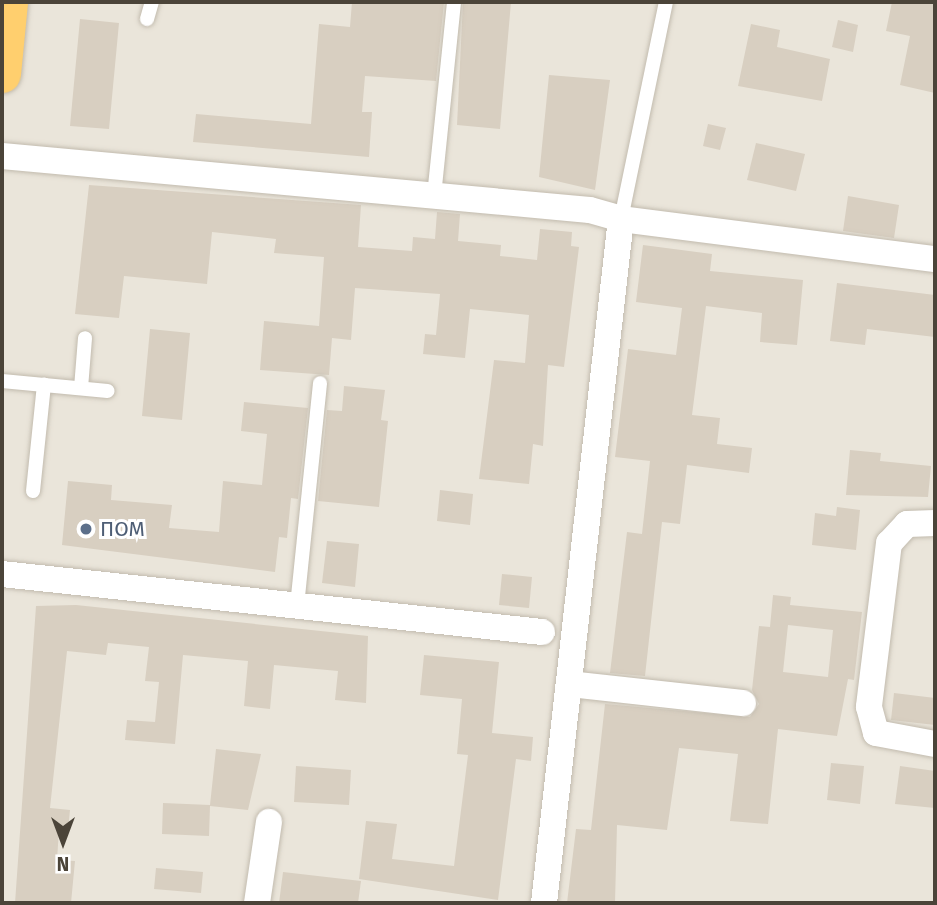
<!DOCTYPE html>
<meta charset="utf-8">
<style>
body{margin:0}
#map{position:relative;width:937px;height:905px;overflow:hidden;background:#f6f3ec;font-family:"Fira Sans",sans-serif}
div>[style]{position:absolute}
[style*='--x']{left:calc(var(--x)*1px);top:calc(var(--y)*1px);width:calc(var(--w)*1px);rotate:calc(var(--a)*1deg)}
.residential>*{inset:0;background:#eae5da}
.building>*{inset:0;background:#d8cfc1}
.roads{filter:drop-shadow(0 0 2px #c2bbae) drop-shadow(0 0 2px #c2bbae)}
.lane>*{height:14px;margin:-7px;padding:0 7px;transform-origin:7px;border-radius:7px;background:#fff}
.street>*{height:26px;margin:-13px;padding:0 13px;transform-origin:13px;border-radius:13px;background:#fff}
.highway>*{height:38px;margin:-19px;padding:0 19px;transform-origin:19px;border-radius:19px;background:#ffcf6e}
.dots>*{width:19px;height:19px;translate:-50% -50%;box-sizing:border-box;border:4px solid #fff;border-radius:50%}
span{translate:-50% -50%;white-space:nowrap;text-align:center;line-height:1.15;-webkit-text-stroke:6px #fff;paint-order:stroke}
.service-label{font-size:21px;color:#4e5e75}
.left{translate:0 -50%;text-align:left}
.frame{position:absolute;inset:0;border:4px solid #4b4439;pointer-events:none}
.north{position:absolute;left:28px;top:807px;width:70px;height:70px;-webkit-text-stroke:5px #fff;paint-order:stroke;rotate:180deg;font-size:19px;font-weight:700;line-height:28px;text-align:center;color:#4b4439}
.north::after{content:'';display:block;margin:auto;width:24px;height:32px;background:#4b4439;clip-path:polygon(50% 0,100% 100%,50% 72%,0 100%)}
</style>
<div id="map">
<div class="residential">
<i style="clip-path:polygon(2px 2px,935px 2px,935px 903px,2px 903px)"></i>
</div>
<div class="building">
<i style="clip-path:polygon(352px 2px,444px 2px,436px 81px,365px 76px,362px 112px,372px 112px,369px 157px,193px 142px,196px 114px,311px 124px,319px 24px,350px 27px)"></i>
<i style="clip-path:polygon(463px 2px,511px 2px,500px 129px,457px 125px)"></i>
<i style="clip-path:polygon(892px 2px,935px 2px,935px 93px,900px 85px,910px 36px,886px 31px)"></i>
<i style="clip-path:polygon(80px 19px,119px 23px,109px 129px,70px 126px)"></i>
<i style="clip-path:polygon(838px 20px,858px 25px,853px 52px,832px 47px)"></i>
<i style="clip-path:polygon(751px 24px,780px 30px,777px 47px,830px 59px,822px 101px,738px 86px)"></i>
<i style="clip-path:polygon(549px 75px,610px 80px,595px 190px,539px 177px)"></i>
<i style="clip-path:polygon(708px 124px,726px 128px,720px 150px,703px 146px)"></i>
<i style="clip-path:polygon(756px 143px,805px 154px,796px 191px,747px 180px)"></i>
<i style="clip-path:polygon(89px 185px,361px 205px,358px 247px,412px 251px,413px 237px,435px 239px,437px 212px,460px 214px,458px 241px,501px 245px,500px 256px,537px 260px,540px 229px,572px 232px,571px 246px,579px 247px,564px 367px,548px 365px,543px 446px,533px 444px,529px 484px,479px 479px,494px 360px,525px 363px,529px 315px,470px 309px,465px 358px,423px 354px,425px 334px,436px 335px,440px 294px,355px 288px,351px 340px,332px 338px,329px 375px,260px 370px,264px 321px,319px 326px,324px 257px,274px 253px,276px 239px,212px 232px,207px 284px,124px 276px,119px 318px,75px 314px)"></i>
<i style="clip-path:polygon(848px 196px,899px 205px,894px 238px,843px 231px)"></i>
<i style="clip-path:polygon(643px 245px,712px 254px,710px 271px,803px 280px,797px 345px,760px 342px,762px 313px,706px 306px,692px 415px,720px 418px,717px 444px,752px 448px,749px 473px,687px 465px,680px 524px,662px 522px,645px 676px,610px 673px,627px 532px,642px 534px,650px 461px,615px 457px,628px 349px,676px 355px,682px 308px,636px 302px)"></i>
<i style="clip-path:polygon(837px 283px,935px 295px,935px 337px,867px 329px,865px 345px,830px 341px)"></i>
<i style="clip-path:polygon(150px 329px,190px 333px,182px 420px,142px 416px)"></i>
<i style="clip-path:polygon(344px 386px,385px 390px,381px 420px,388px 421px,379px 507px,318px 501px,327px 410px,342px 411px)"></i>
<i style="clip-path:polygon(244px 402px,308px 408px,298px 499px,291px 498px,287px 538px,279px 537px,275px 572px,62px 545px,68px 481px,112px 485px,111px 500px,172px 505px,169px 528px,219px 532px,223px 481px,262px 485px,267px 434px,241px 431px)"></i>
<i style="clip-path:polygon(850px 450px,881px 453px,880px 461px,931px 466px,928px 497px,846px 495px)"></i>
<i style="clip-path:polygon(440px 490px,473px 494px,470px 525px,437px 521px)"></i>
<i style="clip-path:polygon(837px 507px,860px 510px,856px 550px,812px 545px,815px 513px,836px 516px)"></i>
<i style="clip-path:polygon(327px 541px,359px 544px,355px 587px,322px 583px)"></i>
<i style="clip-path:polygon(502px 574px,532px 577px,529px 608px,499px 605px)"></i>
<i style="clip-path:polygon(evenodd,773px 595px,791px 597px,790px 605px,862px 612px,854px 680px,848px 679px,837px 736px,778px 729px,768px 824px,730px 821px,738px 754px,679px 748px,667px 830px,617px 825px,615px 903px,567px 903px,576px 829px,591px 830px,605px 704px,750px 717px,759px 704px,752px 690px,759px 626px,770px 627px,773px 595px,788px 625px,833px 630px,828px 677px,783px 672px,788px 625px)"></i>
<i style="clip-path:polygon(76px 605px,368px 636px,366px 703px,335px 700px,338px 671px,274px 665px,270px 709px,244px 706px,248px 661px,183px 655px,175px 744px,125px 740px,127px 720px,155px 722px,159px 682px,145px 681px,149px 647px,108px 643px,106px 655px,67px 651px,50px 808px,70px 810px,68px 830px,59px 830px,57px 860px,75px 861px,71px 903px,15px 903px,36px 606px)"></i>
<i style="clip-path:polygon(424px 655px,499px 662px,492px 733px,533px 737px,531px 761px,516px 759px,498px 900px,359px 879px,366px 821px,397px 824px,392px 859px,454px 866px,468px 755px,457px 754px,462px 699px,420px 695px)"></i>
<i style="clip-path:polygon(894px 693px,935px 698px,935px 725px,891px 720px)"></i>
<i style="clip-path:polygon(216px 749px,261px 754px,248px 810px,210px 806px,209px 836px,162px 834px,163px 803px,210px 805px)"></i>
<i style="clip-path:polygon(831px 763px,864px 766px,860px 804px,827px 800px)"></i>
<i style="clip-path:polygon(296px 766px,351px 770px,349px 805px,294px 802px)"></i>
<i style="clip-path:polygon(900px 766px,935px 771px,935px 808px,895px 804px)"></i>
<i style="clip-path:polygon(156px 868px,203px 872px,201px 893px,154px 889px)"></i>
<i style="clip-path:polygon(283px 872px,361px 881px,358px 903px,279px 903px)"></i>
</div>
<div class="roads">
<div class="lane">
<i style="--x:147;--y:19;--w:18;--a:-74"></i>
<i style="--x:434;--y:196;--w:195;--a:-84.1"></i>
<i style="--x:621;--y:219;--w:222;--a:-78.3"></i>
<i style="--x:2;--y:381;--w:106;--a:5.4"></i>
<i style="--x:81;--y:388;--w:50;--a:-85.4"></i>
<i style="--x:33;--y:491;--w:107;--a:-84.1"></i>
<i style="--x:297;--y:606;--w:224;--a:-84.1"></i>
</div>
<div class="street">
<i style="--x:2;--y:156;--w:590;--a:5.25"></i>
<i style="--x:590;--y:210;--w:32;--a:16"></i>
<i style="--x:621;--y:219;--w:317;--a:7.3"></i>
<i style="--x:935;--y:523;--w:28;--a:178"></i>
<i style="--x:907;--y:524;--w:26;--a:133"></i>
<i style="--x:889;--y:543;--w:165;--a:97"></i>
<i style="--x:869;--y:707;--w:27;--a:75"></i>
<i style="--x:876;--y:733;--w:60;--a:10.6"></i>
<i style="--x:2;--y:574;--w:543;--a:6.13"></i>
<i style="--x:570;--y:684;--w:174;--a:6.3"></i>
<i style="--x:257;--y:903;--w:82;--a:-81.6"></i>
<i style="--x:544;--y:903;--w:688;--a:-83.58"></i>
</div>
<div class="highway">
<i style="--x:2;--y:74;--w:72;--a:-84.4"></i>
</div>
</div>
<div class="dots">
<i style="left:86px;top:529px;background:#5c6f8a"></i>
</div>
<div class="service-label">
<span class="left" style="left:100px;top:529px">ПОМ</span>
</div>
<div class="frame"></div>
<div class="north">N</div>
</div>
